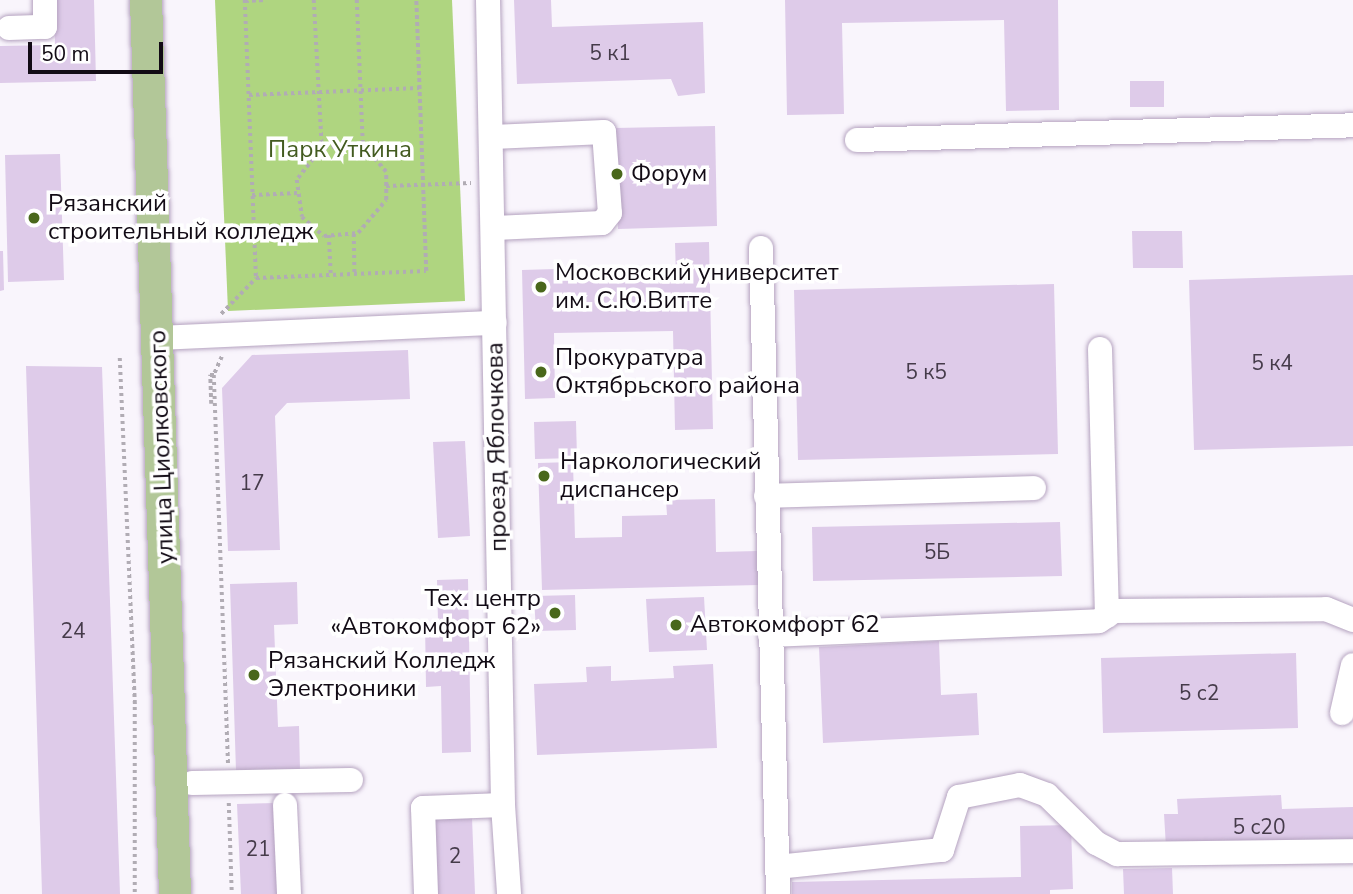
<!DOCTYPE html>
<meta charset="utf-8">
<style>
body{margin:0}
#map{position:relative;width:1353px;height:894px;overflow:hidden;background:#f9f5fc;font-family:"Nunito Sans",sans-serif}
div>[style]{position:absolute}
[style*='--x']{left:calc(var(--x)*1px);top:calc(var(--y)*1px);width:calc(var(--w)*1px);rotate:calc(var(--a)*1deg)}
.green>*{inset:0;background:#afd580}
.building>*{inset:0;background:#decbe9}
.path>*{height:3.5px;margin-top:-1.75px;transform-origin:0;background:repeating-linear-gradient(90deg,#b1acb4 0 3.5px,transparent 0 7px)}
.roads{filter:drop-shadow(0 0 2px #b5a3c0) drop-shadow(0 0 2px #b5a3c0)}
.minor>*{height:24px;margin:-12px;padding:0 12px;transform-origin:12px;border-radius:12px;background:#fff}
.major>*{height:32px;margin:-16px;padding:0 16px;transform-origin:16px;border-radius:16px;background:#b2c798}
.dots>*{width:19px;height:19px;translate:-50% -50%;box-sizing:border-box;border:4px solid #fff;border-radius:50%}
span{translate:-50% -50%;white-space:nowrap;text-align:center;line-height:1.15;-webkit-text-stroke:7px #fff;paint-order:stroke}
.number-label{font-size:21px;color:#453b4a}
.number-label span{-webkit-text-stroke-width:0}
.park-label{font-size:24px;color:#435b20}
.poi-label{font-size:24px;color:#120b15}
.left{translate:0 -50%;text-align:left}
.right{translate:-100% -50%;text-align:right}
.street-label{font-size:24px;color:#120b15}
.scale{position:absolute;left:28px;top:42px;width:135px;height:32px;box-sizing:border-box;border:4px solid #120b15;border-top:0;padding-left:9px;font-size:21px;line-height:24px;white-space:nowrap;color:#120b15;-webkit-text-stroke:5px #fff;paint-order:stroke}
</style>
<div id="map">
<div class="green">
<i style="clip-path:polygon(215px 0,452px 0,465px 301px,228px 311px)"></i>
</div>
<div class="building">
<i style="clip-path:polygon(54px 0,94px 0,96px 81px,0 83px,0 46px,55px 45px)"></i>
<i style="clip-path:polygon(514px 0,551px 0,552px 27px,703px 22px,705px 93px,678px 96px,671px 79px,517px 84px)"></i>
<i style="clip-path:polygon(785px 0,1058px 0,1059px 110px,1006px 111px,1004px 20px,842px 23px,844px 114px,787px 115px)"></i>
<i style="clip-path:polygon(1130px 81px,1164px 81px,1164px 107px,1130px 107px)"></i>
<i style="clip-path:polygon(715px 126px,717px 226px,618px 229px,615px 128px)"></i>
<i style="clip-path:polygon(60px 154px,64px 280px,8px 282px,5px 155px)"></i>
<i style="clip-path:polygon(1132px 231px,1182px 231px,1183px 268px,1133px 268px)"></i>
<i style="clip-path:polygon(709px 242px,713px 429px,675px 430px,673px 331px,554px 333px,555px 398px,525px 399px,522px 270px,555px 269px,555px 278px,676px 275px,675px 243px)"></i>
<i style="clip-path:polygon(0 251px,3px 251px,4px 290px,0 291px)"></i>
<i style="clip-path:polygon(1353px 275px,1353px 446px,1194px 450px,1189px 280px)"></i>
<i style="clip-path:polygon(1054px 284px,1058px 454px,798px 460px,794px 290px)"></i>
<i style="clip-path:polygon(408px 350px,410px 399px,287px 403px,275px 416px,280px 550px,228px 551px,222px 388px,252px 355px)"></i>
<i style="clip-path:polygon(26px 366px,102px 367px,120px 894px,42px 894px)"></i>
<i style="clip-path:polygon(576px 421px,577px 458px,535px 459px,534px 422px)"></i>
<i style="clip-path:polygon(465px 441px,470px 536px,438px 538px,433px 442px)"></i>
<i style="clip-path:polygon(573px 462px,575px 538px,622px 537px,622px 516px,667px 515px,666px 500px,715px 499px,716px 552px,758px 551px,759px 585px,542px 590px,538px 463px)"></i>
<i style="clip-path:polygon(1060px 522px,1062px 576px,813px 581px,812px 527px)"></i>
<i style="clip-path:polygon(468px 579px,471px 752px,442px 753px,441px 686px,426px 687px,425px 623px,438px 622px,437px 580px)"></i>
<i style="clip-path:polygon(297px 582px,298px 624px,274px 625px,278px 727px,299px 726px,300px 769px,236px 771px,230px 584px)"></i>
<i style="clip-path:polygon(575px 595px,576px 630px,536px 631px,534px 596px)"></i>
<i style="clip-path:polygon(704px 597px,707px 650px,649px 652px,646px 599px)"></i>
<i style="clip-path:polygon(939px 641px,941px 695px,977px 693px,979px 735px,823px 743px,819px 647px)"></i>
<i style="clip-path:polygon(1296px 653px,1298px 728px,1103px 733px,1101px 658px)"></i>
<i style="clip-path:polygon(713px 664px,717px 748px,537px 755px,534px 684px,587px 682px,586px 667px,611px 666px,611px 681px,674px 678px,673px 666px)"></i>
<i style="clip-path:polygon(1281px 795px,1282px 809px,1353px 807px,1353px 839px,1166px 847px,1164px 814px,1178px 814px,1177px 799px)"></i>
<i style="clip-path:polygon(276px 803px,280px 894px,241px 894px,237px 804px)"></i>
<i style="clip-path:polygon(472px 818px,475px 894px,438px 894px,435px 819px)"></i>
<i style="clip-path:polygon(1071px 825px,1073px 889px,1050px 890px,1050px 894px,792px 894px,792px 882px,1021px 877px,1020px 826px)"></i>
<i style="clip-path:polygon(1172px 868px,1173px 894px,1124px 894px,1123px 869px)"></i>
</div>
<div class="path">
<i style="--x:245;--y:0;--w:278;--a:87.7"></i>
<i style="--x:256;--y:278;--w:170;--a:-2.4"></i>
<i style="--x:426;--y:271;--w:271;--a:-92.1"></i>
<i style="--x:314;--y:0;--w:148;--a:86.9"></i>
<i style="--x:322;--y:148;--w:41;--a:128"></i>
<i style="--x:297;--y:180;--w:37;--a:82"></i>
<i style="--x:302;--y:217;--w:29;--a:41"></i>
<i style="--x:324;--y:236;--w:34;--a:-5"></i>
<i style="--x:358;--y:233;--w:43;--a:-49.7"></i>
<i style="--x:386;--y:200;--w:28;--a:-90"></i>
<i style="--x:386;--y:172;--w:35;--a:-131"></i>
<i style="--x:363;--y:146;--w:41;--a:177.2"></i>
<i style="--x:357;--y:0;--w:145;--a:87.6"></i>
<i style="--x:245;--y:1;--w:21;--a:-3"></i>
<i style="--x:249;--y:95;--w:170;--a:-2.4"></i>
<i style="--x:386;--y:186;--w:85;--a:-2"></i>
<i style="--x:252;--y:195;--w:46;--a:-2.5"></i>
<i style="--x:354;--y:234;--w:39;--a:89"></i>
<i style="--x:329;--y:235;--w:40;--a:87.1"></i>
<i style="--x:221;--y:314;--w:50;--a:-45.8"></i>
<i style="--x:222;--y:357;--w:20;--a:114"></i>
<i style="--x:214;--y:375;--w:389;--a:87.9"></i>
<i style="--x:120;--y:358;--w:349;--a:87.5"></i>
<i style="--x:135;--y:707;--w:187;--a:90"></i>
<i style="--x:211;--y:404;--w:29;--a:-92"></i>
<i style="--x:210;--y:375;--w:4;--a:0"></i>
<i style="--x:229;--y:803;--w:91;--a:88.1"></i>
</div>
<div class="roads">
<div class="minor">
<i style="--x:488;--y:0;--w:805;--a:88.93"></i>
<i style="--x:503;--y:805;--w:89;--a:86.1"></i>
<i style="--x:9;--y:28;--w:36;--a:-2"></i>
<i style="--x:45;--y:27;--w:27;--a:-90"></i>
<i style="--x:493;--y:137;--w:111;--a:-2.6"></i>
<i style="--x:604;--y:132;--w:81;--a:85.8"></i>
<i style="--x:610;--y:213;--w:13;--a:129"></i>
<i style="--x:602;--y:223;--w:107;--a:177.3"></i>
<i style="--x:857;--y:140;--w:496;--a:-1.7"></i>
<i style="--x:761;--y:248;--w:646;--a:88.49"></i>
<i style="--x:159;--y:338;--w:336;--a:-2.6"></i>
<i style="--x:1100;--y:349;--w:267;--a:88.5"></i>
<i style="--x:766;--y:496;--w:268;--a:-1.7"></i>
<i style="--x:770;--y:635;--w:329;--a:-2.4"></i>
<i style="--x:1099;--y:621;--w:18;--a:-34"></i>
<i style="--x:1114;--y:611;--w:212;--a:-0.5"></i>
<i style="--x:1326;--y:609;--w:29;--a:22"></i>
<i style="--x:1342;--y:713;--w:49;--a:-77.1"></i>
<i style="--x:192;--y:783;--w:159;--a:-1.1"></i>
<i style="--x:285;--y:805;--w:89;--a:87.4"></i>
<i style="--x:777;--y:867;--w:166;--a:-5.9"></i>
<i style="--x:942;--y:850;--w:56;--a:-72.2"></i>
<i style="--x:959;--y:797;--w:62;--a:-11.1"></i>
<i style="--x:1020;--y:785;--w:29;--a:20"></i>
<i style="--x:1047;--y:795;--w:69;--a:44.4"></i>
<i style="--x:1096;--y:843;--w:24;--a:28"></i>
<i style="--x:1117;--y:854;--w:236;--a:-0.7"></i>
<i style="--x:426;--y:894;--w:86;--a:-92"></i>
<i style="--x:423;--y:808;--w:80;--a:-2.1"></i>
</div>
<div class="major">
<i style="--x:146;--y:0;--w:894;--a:88.14"></i>
</div>
</div>
<div class="dots">
<i style="left:617px;top:174px;background:#49671b"></i>
<i style="left:34px;top:218px;background:#49671b"></i>
<i style="left:541px;top:287px;background:#49671b"></i>
<i style="left:541px;top:372px;background:#49671b"></i>
<i style="left:544px;top:476px;background:#49671b"></i>
<i style="left:555px;top:613px;background:#49671b"></i>
<i style="left:676px;top:625px;background:#49671b"></i>
<i style="left:254px;top:675px;background:#49671b"></i>
</div>
<div class="number-label">
<span style="left:610px;top:53px">5 к1</span>
<span style="left:1272px;top:363px">5 к4</span>
<span style="left:926px;top:372px">5 к5</span>
<span style="left:252px;top:483px">17</span>
<span style="left:937px;top:552px">5Б</span>
<span style="left:73px;top:631px">24</span>
<span style="left:1199px;top:693px">5 с2</span>
<span style="left:1259px;top:827px">5 с20</span>
<span style="left:258px;top:849px">21</span>
<span style="left:455px;top:856px">2</span>
</div>
<div class="park-label">
<span style="left:340px;top:150px">Парк Уткина</span>
</div>
<div class="poi-label">
<span class="left" style="left:631px;top:174px">Форум</span>
<span class="left" style="left:48px;top:218px">Рязанский<br>строительный колледж</span>
<span class="left" style="left:555px;top:287px">Московский университет<br>им. С.Ю.Витте</span>
<span class="left" style="left:555px;top:372px">Прокуратура<br>Октябрьского района</span>
<span class="left" style="left:560px;top:476px">Наркологический<br>диспансер</span>
<span class="right" style="left:541px;top:613px">Тех. центр<br>«Автокомфорт 62»</span>
<span class="left" style="left:690px;top:625px">Автокомфорт 62</span>
<span class="left" style="left:268px;top:675px">Рязанский Колледж<br>Электроники</span>
</div>
<div class="street-label">
<span style="left:162px;top:447px;rotate:-92deg">улица Циолковского</span>
<span style="left:497px;top:447px;rotate:-91deg">проезд Яблочкова</span>
</div>
<div class="scale">50 m</div>
</div>
